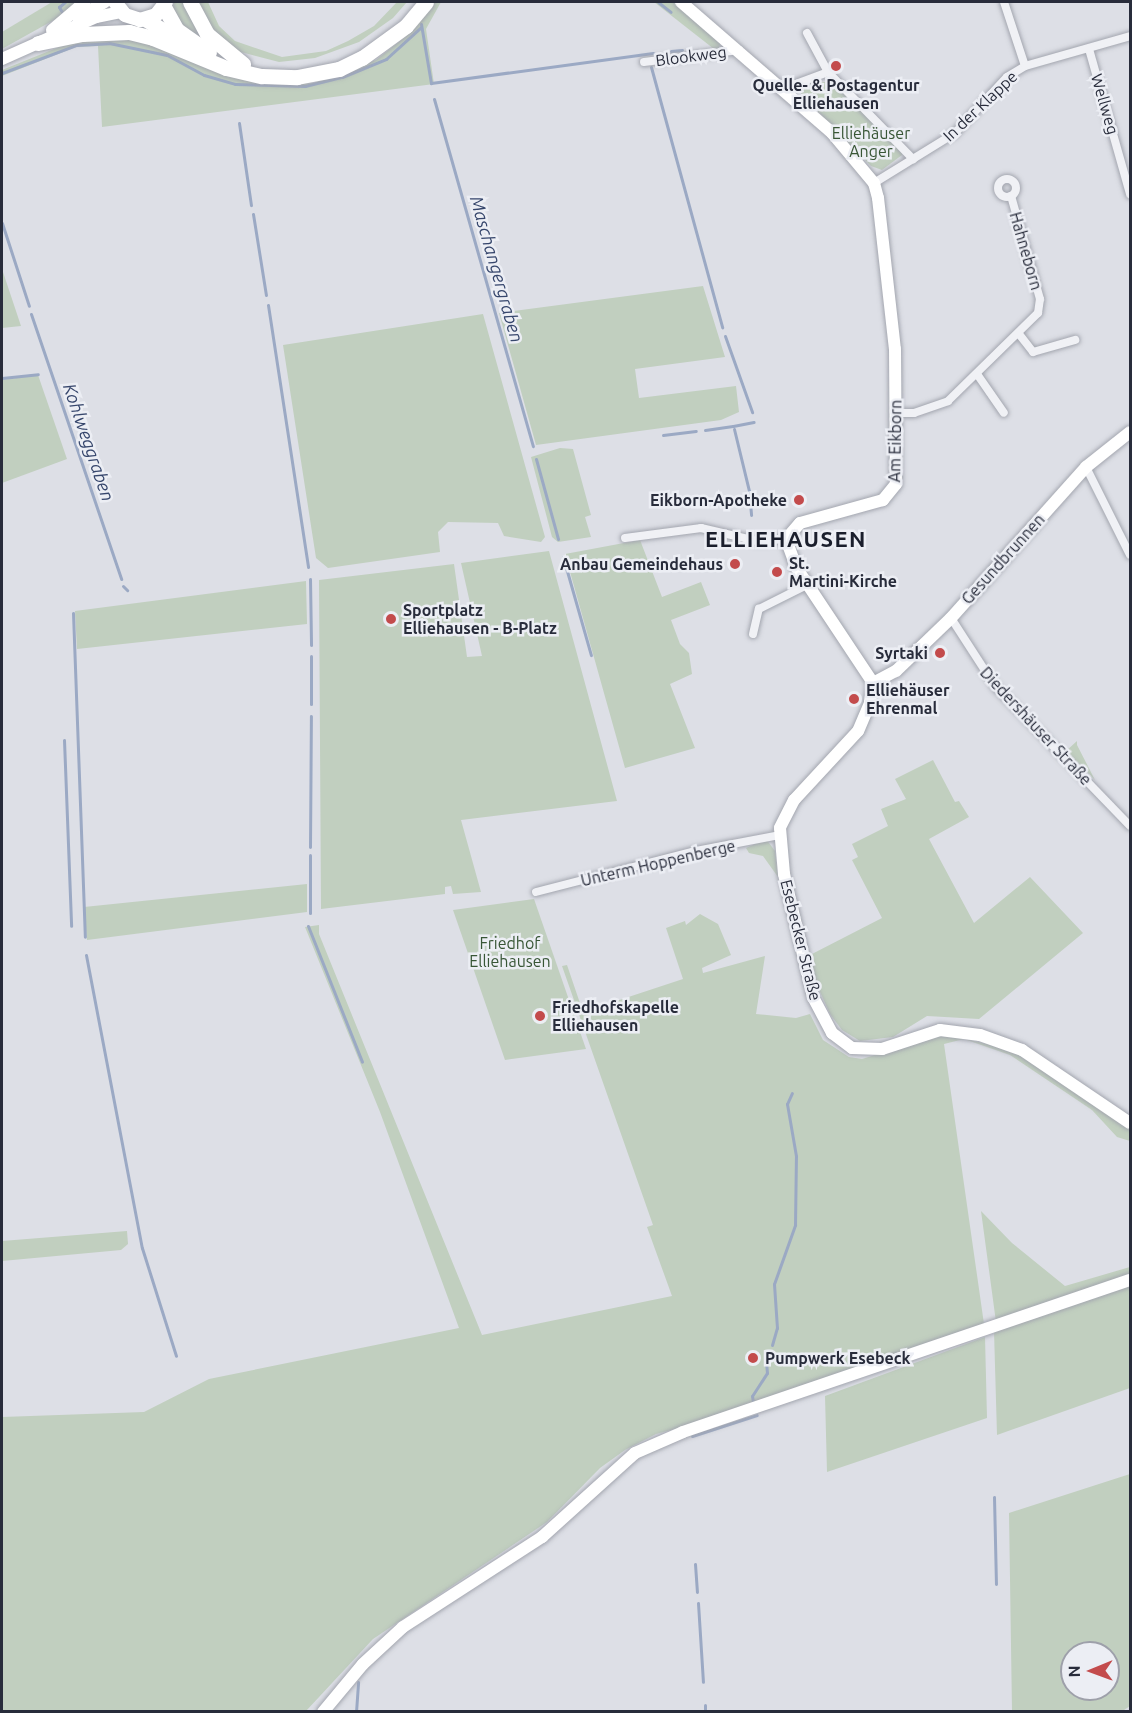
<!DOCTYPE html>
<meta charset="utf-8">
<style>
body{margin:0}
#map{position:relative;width:1132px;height:1713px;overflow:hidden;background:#dddfe6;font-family:Ubuntu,sans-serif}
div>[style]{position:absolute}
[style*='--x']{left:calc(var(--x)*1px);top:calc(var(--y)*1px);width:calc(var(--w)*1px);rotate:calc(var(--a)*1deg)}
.green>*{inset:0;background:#c1cfbf}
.stream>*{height:3px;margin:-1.5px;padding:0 1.5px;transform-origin:1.5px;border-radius:1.5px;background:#9ba9c4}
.roads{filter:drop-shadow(0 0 2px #a3a6af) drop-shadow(0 0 2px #a3a6af)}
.street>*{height:8px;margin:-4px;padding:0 4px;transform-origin:4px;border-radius:4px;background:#f0f1f5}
.street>.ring{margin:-4px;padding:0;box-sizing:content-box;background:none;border:8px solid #f0f1f5;border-radius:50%}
.secondary>*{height:12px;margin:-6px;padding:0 6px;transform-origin:6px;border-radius:6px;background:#fff}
.primary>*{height:14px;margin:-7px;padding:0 7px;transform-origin:7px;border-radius:7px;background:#fff}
.highway>*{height:15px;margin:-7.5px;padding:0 7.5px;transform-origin:7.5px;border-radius:7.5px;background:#fff}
.dots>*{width:16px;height:16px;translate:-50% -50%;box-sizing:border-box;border:3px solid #eceef4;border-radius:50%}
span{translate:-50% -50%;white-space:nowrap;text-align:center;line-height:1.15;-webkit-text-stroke:5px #eceef4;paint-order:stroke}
.street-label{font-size:16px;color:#282c3b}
.poi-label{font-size:16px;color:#282c3b;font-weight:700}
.right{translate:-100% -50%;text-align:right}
.left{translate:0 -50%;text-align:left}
.park-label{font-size:16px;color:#385636}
.water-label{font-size:18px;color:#36466c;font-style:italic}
.district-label{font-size:22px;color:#1a1e2c;font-weight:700;letter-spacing:1.5px}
.frame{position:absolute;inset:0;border:3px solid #282c3b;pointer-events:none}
.north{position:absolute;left:1060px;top:1641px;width:60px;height:60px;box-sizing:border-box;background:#eceef4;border:2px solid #9ea0aa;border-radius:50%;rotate:269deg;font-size:16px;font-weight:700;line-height:24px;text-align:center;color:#282c3b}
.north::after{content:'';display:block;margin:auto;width:21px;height:27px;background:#c34b4c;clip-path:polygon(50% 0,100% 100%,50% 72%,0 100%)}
</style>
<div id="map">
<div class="green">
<i style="clip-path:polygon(52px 2px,78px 2px,70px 11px,2px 49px,2px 32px)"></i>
<i style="clip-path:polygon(174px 2px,184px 2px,208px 43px,185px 33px,171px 11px)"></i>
<i style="clip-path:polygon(195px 2px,208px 2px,219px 26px,235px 41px,282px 57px,326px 51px,348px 41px,374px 26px,397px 2px,407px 2px,393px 18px,359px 42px,315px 58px,279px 62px,237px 51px,213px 33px)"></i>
<i style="clip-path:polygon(434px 2px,441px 2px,426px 29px,434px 84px,102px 127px,98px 46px,76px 47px,2px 76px,2px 70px,69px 43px,131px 39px,154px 44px,227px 76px,276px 85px,314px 83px,376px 60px,405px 37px)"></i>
<i style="clip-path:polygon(654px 2px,673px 2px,721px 40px,719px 48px,714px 49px)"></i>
<i style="clip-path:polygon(815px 82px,829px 82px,847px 96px,902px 150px,902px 155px,882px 170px,871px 166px,801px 94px,802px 87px)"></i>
<i style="clip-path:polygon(2px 266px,3px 272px,21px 326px,2px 328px)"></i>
<i style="clip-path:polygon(703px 286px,725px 357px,635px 369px,639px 398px,736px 386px,739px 412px,721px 420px,536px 445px,499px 313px)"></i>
<i style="clip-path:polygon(483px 314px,545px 537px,541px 542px,504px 536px,498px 523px,448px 522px,438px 532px,440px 552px,328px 568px,316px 558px,283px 345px)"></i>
<i style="clip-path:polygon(38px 375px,67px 459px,2px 483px,2px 380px)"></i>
<i style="clip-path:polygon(560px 448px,573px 449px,591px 515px,585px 517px,591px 537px,558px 542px,552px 537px,531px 457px)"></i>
<i style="clip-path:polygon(640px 540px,662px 597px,701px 582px,710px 605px,671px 620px,680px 644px,689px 653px,692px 674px,670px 684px,695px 748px,625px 768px,565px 554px)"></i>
<i style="clip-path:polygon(549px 551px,617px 801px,461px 820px,481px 892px,453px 894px,451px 886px,445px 887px,445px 894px,321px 909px,319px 580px,454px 564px,467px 657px,482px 656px,461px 563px)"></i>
<i style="clip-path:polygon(306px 581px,307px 624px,77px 649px,75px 611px)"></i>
<i style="clip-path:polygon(1077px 741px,1077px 745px,1095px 780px,1066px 751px)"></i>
<i style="clip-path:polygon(933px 760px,955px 802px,959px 801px,969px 817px,929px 839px,974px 923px,1030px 877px,1083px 933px,979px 1019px,927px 1016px,893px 1037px,860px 1041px,842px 1030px,830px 1014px,816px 983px,810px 955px,882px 918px,852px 860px,858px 857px,852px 844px,888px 826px,881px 809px,906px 799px,895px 779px)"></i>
<i style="clip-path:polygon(766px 839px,775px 851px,778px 877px,763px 856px,749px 853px,746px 848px)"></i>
<i style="clip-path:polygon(307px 884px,307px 912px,87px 940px,84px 907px)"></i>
<i style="clip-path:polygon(534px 899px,586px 1049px,505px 1060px,453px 910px)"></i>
<i style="clip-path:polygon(700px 914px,718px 924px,731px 955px,702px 968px,703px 973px,765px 956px,756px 1014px,796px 1018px,810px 1014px,823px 1040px,849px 1057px,862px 1059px,942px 1034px,1010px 1049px,1130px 1127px,1130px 1141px,1117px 1137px,1092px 1110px,1010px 1055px,964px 1039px,944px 1044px,984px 1324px,724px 1416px,656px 1434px,625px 1450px,600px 1468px,547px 1522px,373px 1639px,306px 1711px,2px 1712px,2px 1417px,144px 1412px,209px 1379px,459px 1328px,380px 1112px,305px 927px,319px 925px,319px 934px,482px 1335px,672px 1296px,647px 1227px,653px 1225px,562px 966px,567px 965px,583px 1012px,683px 979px,666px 928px,685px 921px,686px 925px)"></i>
<i style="clip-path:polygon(981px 1211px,1012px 1243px,1065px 1286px,1130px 1267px,1130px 1276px,996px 1322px)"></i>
<i style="clip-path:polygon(127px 1231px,128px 1244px,121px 1250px,2px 1261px,2px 1241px)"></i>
<i style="clip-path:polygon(1130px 1284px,1130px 1388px,997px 1435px,994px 1331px)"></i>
<i style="clip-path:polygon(985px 1337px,987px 1418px,827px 1472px,825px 1396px)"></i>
<i style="clip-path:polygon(evenodd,1130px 1474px,1130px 1706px,1121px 1712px,1012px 1711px,1009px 1513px,1130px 1474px,1072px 1653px,1108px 1653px,1108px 1689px,1072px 1689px,1072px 1653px)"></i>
</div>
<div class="stream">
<i style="--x:658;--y:2;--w:16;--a:38"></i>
<i style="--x:62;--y:12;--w:6;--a:-121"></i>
<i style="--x:59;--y:7;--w:8;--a:-40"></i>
<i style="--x:421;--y:24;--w:60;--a:80.4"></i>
<i style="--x:431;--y:83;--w:224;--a:-7.7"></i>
<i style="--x:671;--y:51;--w:11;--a:-5"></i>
<i style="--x:651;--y:67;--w:270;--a:74.7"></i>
<i style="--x:2;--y:73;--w:79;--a:-20.7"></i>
<i style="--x:76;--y:45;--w:33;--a:-3"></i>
<i style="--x:109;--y:43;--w:59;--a:11.7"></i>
<i style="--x:167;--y:55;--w:42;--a:28.4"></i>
<i style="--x:204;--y:75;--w:32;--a:16"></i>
<i style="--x:235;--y:84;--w:70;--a:1.6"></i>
<i style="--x:305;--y:86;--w:38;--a:-14"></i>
<i style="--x:342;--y:77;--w:48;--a:-22.2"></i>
<i style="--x:386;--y:59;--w:47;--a:-42.4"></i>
<i style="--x:434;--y:99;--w:361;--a:74.1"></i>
<i style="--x:239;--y:123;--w:83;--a:81.7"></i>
<i style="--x:253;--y:214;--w:82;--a:80.9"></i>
<i style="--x:2;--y:223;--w:87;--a:72"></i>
<i style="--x:268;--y:305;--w:265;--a:81.3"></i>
<i style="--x:31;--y:314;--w:280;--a:71.2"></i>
<i style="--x:725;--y:336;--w:81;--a:70.4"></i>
<i style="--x:2;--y:378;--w:36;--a:-6"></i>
<i style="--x:733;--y:426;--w:21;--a:-11"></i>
<i style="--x:734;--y:429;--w:64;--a:76.4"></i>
<i style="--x:749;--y:491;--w:24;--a:85"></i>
<i style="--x:705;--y:430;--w:28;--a:-8"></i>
<i style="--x:663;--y:435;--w:33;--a:-7"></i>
<i style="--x:536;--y:459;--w:83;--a:74.6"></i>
<i style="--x:563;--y:557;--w:102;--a:74.1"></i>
<i style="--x:310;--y:579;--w:66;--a:89.1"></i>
<i style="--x:123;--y:586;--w:6;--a:45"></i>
<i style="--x:73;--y:613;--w:324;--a:87.9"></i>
<i style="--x:311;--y:704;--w:48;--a:-90"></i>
<i style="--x:64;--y:740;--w:186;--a:87.8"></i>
<i style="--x:310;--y:847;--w:131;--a:-89.6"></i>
<i style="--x:310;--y:913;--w:58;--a:-90"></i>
<i style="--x:308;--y:926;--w:146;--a:68.3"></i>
<i style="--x:86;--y:955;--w:298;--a:79.2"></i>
<i style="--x:142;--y:1248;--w:113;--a:72.5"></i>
<i style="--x:772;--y:1345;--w:18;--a:-74"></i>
<i style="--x:777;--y:1328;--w:44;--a:-93.9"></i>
<i style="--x:774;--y:1284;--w:63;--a:-70.4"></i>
<i style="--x:795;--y:1225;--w:69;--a:-89.2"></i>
<i style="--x:796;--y:1156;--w:53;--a:-99.8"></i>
<i style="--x:787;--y:1104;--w:12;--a:-66"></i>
<i style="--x:753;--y:1402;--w:6;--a:-99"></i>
<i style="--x:752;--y:1396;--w:27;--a:-57"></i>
<i style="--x:767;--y:1373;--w:11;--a:-95"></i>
<i style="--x:692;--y:1436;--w:68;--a:-17.9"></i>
<i style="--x:994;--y:1497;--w:87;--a:88.7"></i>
<i style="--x:695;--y:1564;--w:28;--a:86"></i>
<i style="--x:698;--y:1603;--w:79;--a:86.4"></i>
<i style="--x:705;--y:1705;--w:7;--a:90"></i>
<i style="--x:356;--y:1712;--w:30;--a:-86"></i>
</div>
<div class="roads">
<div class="street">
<i style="--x:1004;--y:2;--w:67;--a:71.8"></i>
<i style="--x:807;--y:33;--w:44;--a:61.7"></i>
<i style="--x:1089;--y:49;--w:151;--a:74.2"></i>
<i style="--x:644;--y:62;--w:96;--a:-7.2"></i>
<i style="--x:785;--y:88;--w:46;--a:-20.4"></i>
<i style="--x:828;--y:72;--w:122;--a:45.7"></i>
<i class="ring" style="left:998px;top:179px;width:10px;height:10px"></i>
<i style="--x:874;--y:183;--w:95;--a:-31.7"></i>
<i style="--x:955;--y:133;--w:76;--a:-47.1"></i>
<i style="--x:1007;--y:77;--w:21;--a:-31"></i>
<i style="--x:1025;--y:66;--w:109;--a:-15.9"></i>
<i style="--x:1019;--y:334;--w:23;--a:52"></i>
<i style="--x:1033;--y:352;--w:44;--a:-15.9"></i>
<i style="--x:977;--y:374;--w:47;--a:55.3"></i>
<i style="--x:896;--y:413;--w:18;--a:0"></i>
<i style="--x:914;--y:413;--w:36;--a:-19"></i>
<i style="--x:948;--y:401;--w:126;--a:-44.4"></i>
<i style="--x:1038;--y:313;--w:14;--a:-82"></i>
<i style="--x:1040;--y:299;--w:107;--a:-105.7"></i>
<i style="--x:1086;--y:467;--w:98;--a:63.4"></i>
<i style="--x:625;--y:538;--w:77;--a:-7.5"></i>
<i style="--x:701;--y:528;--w:57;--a:13.1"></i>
<i style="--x:757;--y:541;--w:29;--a:-4"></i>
<i style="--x:951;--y:618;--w:81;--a:57.1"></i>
<i style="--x:995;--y:686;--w:194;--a:46"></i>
<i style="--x:753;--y:634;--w:26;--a:-77"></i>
<i style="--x:759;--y:609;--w:56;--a:-26.6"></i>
<i style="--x:536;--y:892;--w:165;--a:-14.4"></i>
<i style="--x:696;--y:851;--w:86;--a:-10.8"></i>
</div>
<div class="secondary">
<i style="--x:681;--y:2;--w:200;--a:40.9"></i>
<i style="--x:832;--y:133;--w:65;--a:50"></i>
<i style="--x:874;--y:183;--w:16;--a:75"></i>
<i style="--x:878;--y:198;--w:152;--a:83.6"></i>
<i style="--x:895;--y:349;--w:135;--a:89.6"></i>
<i style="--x:896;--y:484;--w:21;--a:129"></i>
<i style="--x:883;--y:500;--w:86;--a:164.5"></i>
<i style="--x:800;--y:523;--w:21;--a:131"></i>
<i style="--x:786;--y:539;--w:30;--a:70"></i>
<i style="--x:796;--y:567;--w:139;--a:56.4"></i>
<i style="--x:873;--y:683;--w:20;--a:99"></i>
<i style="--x:870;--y:703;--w:30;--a:113"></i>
<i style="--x:858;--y:731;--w:94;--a:132.8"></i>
<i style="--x:794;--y:800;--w:31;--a:117"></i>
<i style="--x:780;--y:828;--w:46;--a:85"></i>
<i style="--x:784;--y:874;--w:126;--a:76.7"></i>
<i style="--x:813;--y:997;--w:41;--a:62.2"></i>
<i style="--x:832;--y:1033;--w:25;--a:37"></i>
<i style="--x:852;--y:1048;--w:30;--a:2"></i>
<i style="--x:882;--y:1049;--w:61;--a:-18.1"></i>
<i style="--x:940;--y:1030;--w:40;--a:7.1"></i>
<i style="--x:980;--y:1035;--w:45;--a:19.7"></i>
<i style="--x:1022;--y:1050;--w:130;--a:34.1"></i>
<i style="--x:78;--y:18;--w:31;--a:-31"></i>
<i style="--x:52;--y:30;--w:43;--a:-40.3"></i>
<i style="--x:2;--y:59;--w:103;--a:-24.1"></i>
<i style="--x:96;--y:17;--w:25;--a:-11"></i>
<i style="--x:873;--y:683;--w:26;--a:-28"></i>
<i style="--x:896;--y:671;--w:76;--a:-43.9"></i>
<i style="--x:951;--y:618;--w:203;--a:-48.2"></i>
<i style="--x:1086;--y:467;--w:56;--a:-38.5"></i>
<i style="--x:323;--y:1712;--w:62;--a:-50.2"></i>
<i style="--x:363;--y:1664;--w:54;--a:-42.8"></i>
<i style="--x:403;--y:1627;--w:166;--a:-32.9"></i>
<i style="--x:542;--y:1537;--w:125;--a:-42.1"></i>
<i style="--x:635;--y:1453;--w:52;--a:-23.6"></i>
<i style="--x:683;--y:1432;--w:472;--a:-18.8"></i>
</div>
<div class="primary">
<i style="--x:115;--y:2;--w:16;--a:52"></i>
<i style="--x:125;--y:15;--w:16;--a:18"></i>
<i style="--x:140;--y:20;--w:17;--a:-17"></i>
<i style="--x:156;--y:15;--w:16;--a:-52"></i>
</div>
<div class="highway">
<i style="--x:190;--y:2;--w:36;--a:62"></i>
<i style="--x:207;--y:34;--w:47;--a:39.8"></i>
<i style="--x:164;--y:7;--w:26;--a:61"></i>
<i style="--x:177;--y:30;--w:39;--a:35"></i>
<i style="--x:145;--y:19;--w:39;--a:32"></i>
<i style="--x:38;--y:43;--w:45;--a:-11.6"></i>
<i style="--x:82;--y:34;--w:47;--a:-2.4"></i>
<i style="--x:129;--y:32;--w:25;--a:14"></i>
<i style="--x:153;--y:38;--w:79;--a:22.3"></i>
<i style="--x:226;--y:68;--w:37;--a:13"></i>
<i style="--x:262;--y:76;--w:35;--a:2"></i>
<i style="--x:297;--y:77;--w:43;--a:-10.8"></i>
<i style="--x:339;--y:69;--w:25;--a:-26"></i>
<i style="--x:362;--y:58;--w:54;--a:-36"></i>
<i style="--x:406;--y:26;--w:31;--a:-50"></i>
</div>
</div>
<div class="dots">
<i style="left:836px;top:66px;background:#c34b4c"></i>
<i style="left:799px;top:500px;background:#c34b4c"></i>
<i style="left:735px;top:564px;background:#c34b4c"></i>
<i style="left:777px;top:572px;background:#c34b4c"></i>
<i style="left:391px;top:619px;background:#c34b4c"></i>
<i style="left:940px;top:653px;background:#c34b4c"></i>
<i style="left:854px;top:699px;background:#c34b4c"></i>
<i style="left:540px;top:1016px;background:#c34b4c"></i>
<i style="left:753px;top:1358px;background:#c34b4c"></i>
</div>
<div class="street-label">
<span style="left:691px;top:56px;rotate:-7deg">Blookweg</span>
<span style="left:1105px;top:104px;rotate:74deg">Wellweg</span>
<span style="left:980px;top:106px;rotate:-43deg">In der Klappe</span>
<span style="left:1026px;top:251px;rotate:74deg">Hahneborn</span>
<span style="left:895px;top:441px;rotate:-89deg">Am Eikborn</span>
<span style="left:1003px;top:559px;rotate:-48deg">Gesundbrunnen</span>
<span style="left:1036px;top:726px;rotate:47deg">Diedershäuser Straße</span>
<span style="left:658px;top:863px;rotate:-13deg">Unterm Hoppenberge</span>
<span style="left:801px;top:940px;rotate:76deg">Esebecker Straße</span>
</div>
<div class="poi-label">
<span style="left:836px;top:94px">Quelle- &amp; Postagentur<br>Elliehausen</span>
<span class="right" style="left:787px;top:500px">Eikborn-Apotheke</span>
<span class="left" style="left:789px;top:572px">St.<br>Martini-Kirche</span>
<span class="right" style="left:723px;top:564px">Anbau Gemeindehaus</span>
<span class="left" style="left:403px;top:619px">Sportplatz<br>Elliehausen - B-Platz</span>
<span class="right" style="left:928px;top:653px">Syrtaki</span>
<span class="left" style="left:866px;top:699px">Elliehäuser<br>Ehrenmal</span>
<span class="left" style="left:552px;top:1016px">Friedhofskapelle<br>Elliehausen</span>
<span class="left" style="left:765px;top:1358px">Pumpwerk Esebeck</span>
</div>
<div class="park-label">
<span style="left:871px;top:142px">Elliehäuser<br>Anger</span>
<span style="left:510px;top:952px">Friedhof<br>Elliehausen</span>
</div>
<div class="water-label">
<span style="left:497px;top:269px;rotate:74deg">Maschangergraben</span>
<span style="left:89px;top:442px;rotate:71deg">Kohlweggraben</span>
</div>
<div class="district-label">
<span style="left:786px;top:539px">ELLIEHAUSEN</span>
</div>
<div class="frame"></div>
<div class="north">N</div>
</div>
